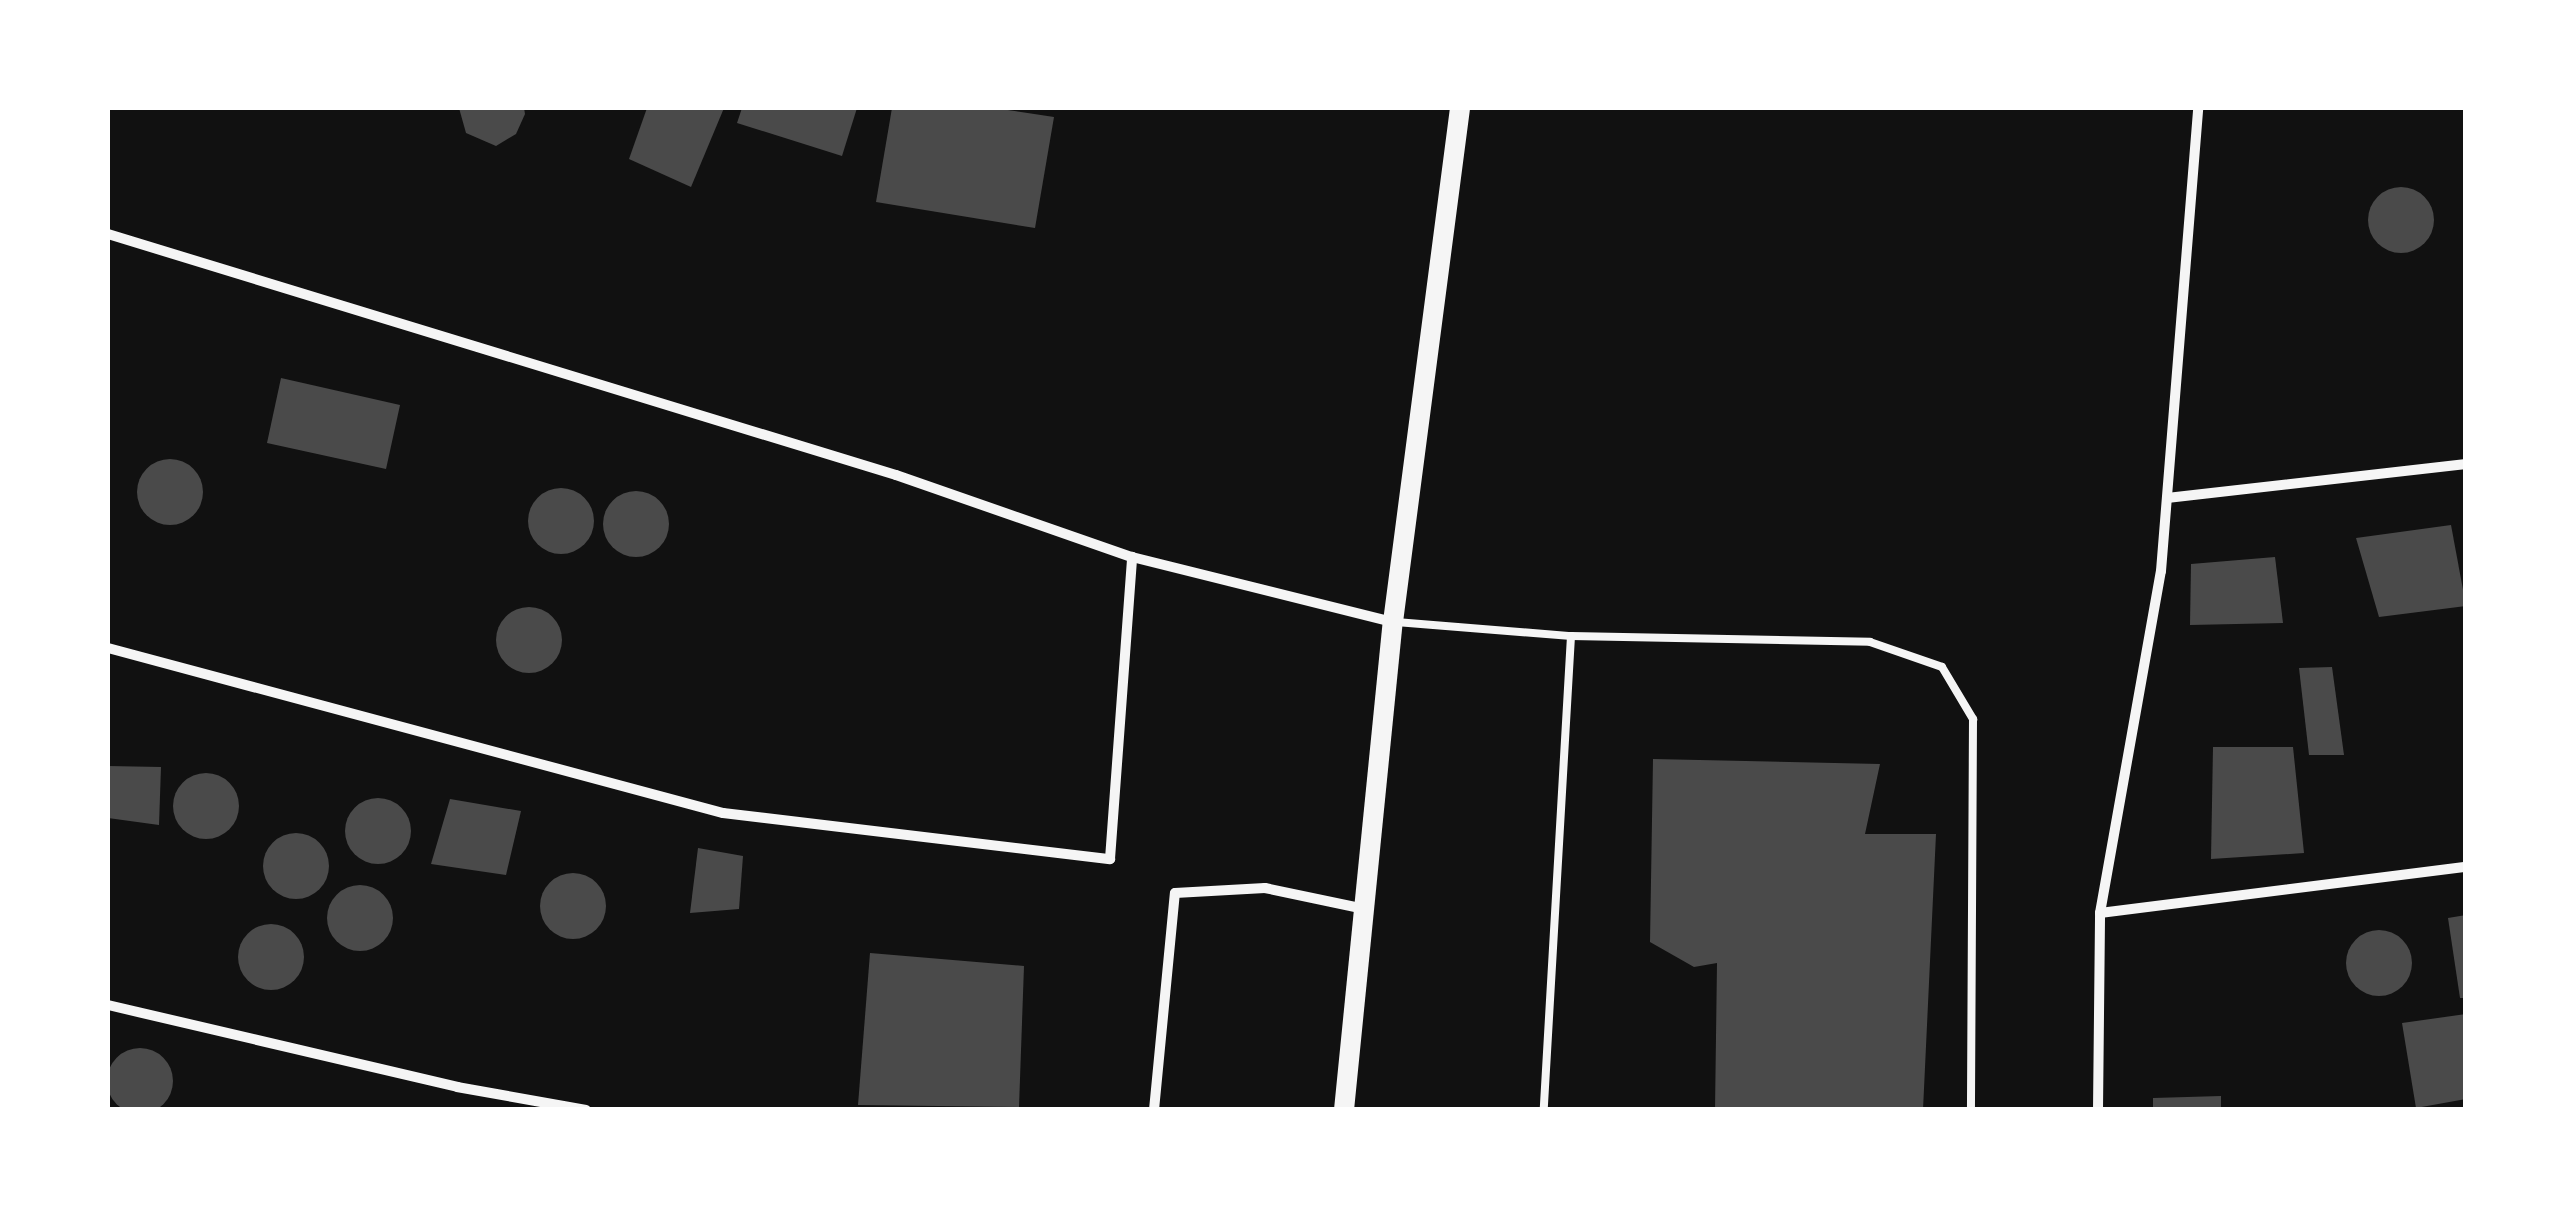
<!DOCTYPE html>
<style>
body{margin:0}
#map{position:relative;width:2573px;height:1217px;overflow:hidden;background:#111;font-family:Montserrat,sans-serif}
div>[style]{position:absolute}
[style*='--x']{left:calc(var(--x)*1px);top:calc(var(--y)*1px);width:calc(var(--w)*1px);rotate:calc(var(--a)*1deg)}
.building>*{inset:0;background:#4a4a4a}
.round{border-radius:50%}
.service>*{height:8px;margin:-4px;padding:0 4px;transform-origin:4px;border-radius:4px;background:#f5f5f5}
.minor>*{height:10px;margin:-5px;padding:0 5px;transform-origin:5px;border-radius:5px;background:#f5f5f5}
.secondary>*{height:20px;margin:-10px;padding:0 10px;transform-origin:10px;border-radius:10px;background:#f5f5f5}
span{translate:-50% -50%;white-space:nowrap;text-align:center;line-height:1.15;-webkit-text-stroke:10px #fff;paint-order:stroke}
.frame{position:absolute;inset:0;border:110px solid #fff;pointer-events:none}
</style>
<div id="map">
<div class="building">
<i style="clip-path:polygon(459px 108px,524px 108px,525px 114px,516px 134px,496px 146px,466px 133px)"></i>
<i style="clip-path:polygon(647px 108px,724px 108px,691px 187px,629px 159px)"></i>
<i style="clip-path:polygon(742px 108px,857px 108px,842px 156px,737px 123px)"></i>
<i style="clip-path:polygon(892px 108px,994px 108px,1054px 117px,1035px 228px,876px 202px)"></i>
<i class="round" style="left:2368px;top:187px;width:66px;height:66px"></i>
<i style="clip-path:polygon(281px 378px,400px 405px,386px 469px,267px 443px)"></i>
<i class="round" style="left:137px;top:459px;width:66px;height:66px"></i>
<i class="round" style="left:528px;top:488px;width:66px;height:66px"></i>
<i class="round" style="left:603px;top:491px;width:66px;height:66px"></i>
<i style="clip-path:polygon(2451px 525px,2466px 606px,2379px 617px,2356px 538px)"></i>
<i style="clip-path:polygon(2275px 557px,2283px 623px,2190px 625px,2191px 564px)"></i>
<i class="round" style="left:496px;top:607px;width:66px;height:66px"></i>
<i style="clip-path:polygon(2332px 667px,2344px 755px,2309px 755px,2299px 668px)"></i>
<i style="clip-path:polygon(2213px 747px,2293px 747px,2304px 853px,2211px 859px)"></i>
<i style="clip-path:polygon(1653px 759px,1880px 764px,1865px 834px,1936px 834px,1923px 1110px,1715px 1110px,1717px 963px,1694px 967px,1650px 942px)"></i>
<i style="clip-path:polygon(108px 766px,161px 767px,159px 825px,108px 818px)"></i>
<i class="round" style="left:173px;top:773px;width:66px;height:66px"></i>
<i class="round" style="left:345px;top:798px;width:66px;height:66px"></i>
<i style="clip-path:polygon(450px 799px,521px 811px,506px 875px,431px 864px)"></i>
<i class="round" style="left:263px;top:833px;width:66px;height:66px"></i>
<i style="clip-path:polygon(698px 848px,743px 856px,739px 909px,690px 913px)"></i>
<i class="round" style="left:540px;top:873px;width:66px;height:66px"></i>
<i class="round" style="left:327px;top:885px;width:66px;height:66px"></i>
<i style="clip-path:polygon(2466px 915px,2466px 998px,2460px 998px,2448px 918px)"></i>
<i class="round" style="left:238px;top:924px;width:66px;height:66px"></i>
<i class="round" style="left:2346px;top:930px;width:66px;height:66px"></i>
<i style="clip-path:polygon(870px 953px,1024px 966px,1019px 1107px,858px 1105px)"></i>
<i style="clip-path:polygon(2466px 1014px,2466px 1099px,2416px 1108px,2402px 1023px)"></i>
<i class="round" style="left:107px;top:1048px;width:66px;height:66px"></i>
<i style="clip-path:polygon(2221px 1096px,2221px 1110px,2153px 1110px,2153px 1098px)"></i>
</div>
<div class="service">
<i style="--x:1396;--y:622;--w:176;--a:4.6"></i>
<i style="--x:1571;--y:636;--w:475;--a:93.3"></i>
<i style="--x:1571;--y:636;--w:299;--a:1.1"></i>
<i style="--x:1870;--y:642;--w:76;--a:19.1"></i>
<i style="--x:1942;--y:667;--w:61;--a:59.2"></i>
<i style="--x:1973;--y:719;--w:391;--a:90.3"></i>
</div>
<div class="minor">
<i style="--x:108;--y:234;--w:824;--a:17.01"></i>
<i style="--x:896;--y:475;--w:250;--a:19.2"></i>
<i style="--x:1132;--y:557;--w:269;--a:14"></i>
<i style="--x:2167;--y:498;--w:301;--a:-6.5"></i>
<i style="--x:108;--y:648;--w:637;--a:15.02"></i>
<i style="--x:723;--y:813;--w:390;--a:6.8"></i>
<i style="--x:1110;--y:859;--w:303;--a:-85.8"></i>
<i style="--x:2100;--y:913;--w:369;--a:-7.2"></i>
<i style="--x:108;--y:1005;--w:359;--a:13.2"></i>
<i style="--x:457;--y:1087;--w:131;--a:10.1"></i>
<i style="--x:1154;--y:1110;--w:218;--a:-84.5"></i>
<i style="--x:1175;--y:893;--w:90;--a:-3.2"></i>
<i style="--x:1265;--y:888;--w:97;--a:11.9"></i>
<i style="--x:2098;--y:1110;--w:197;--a:-89.4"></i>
<i style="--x:2100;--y:913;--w:347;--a:-79.9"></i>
<i style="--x:2161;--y:571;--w:464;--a:-85.4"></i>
</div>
<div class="secondary">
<i style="--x:1344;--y:1110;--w:490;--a:-84.3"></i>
<i style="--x:1393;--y:622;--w:518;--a:-82.57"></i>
</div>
<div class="frame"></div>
</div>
